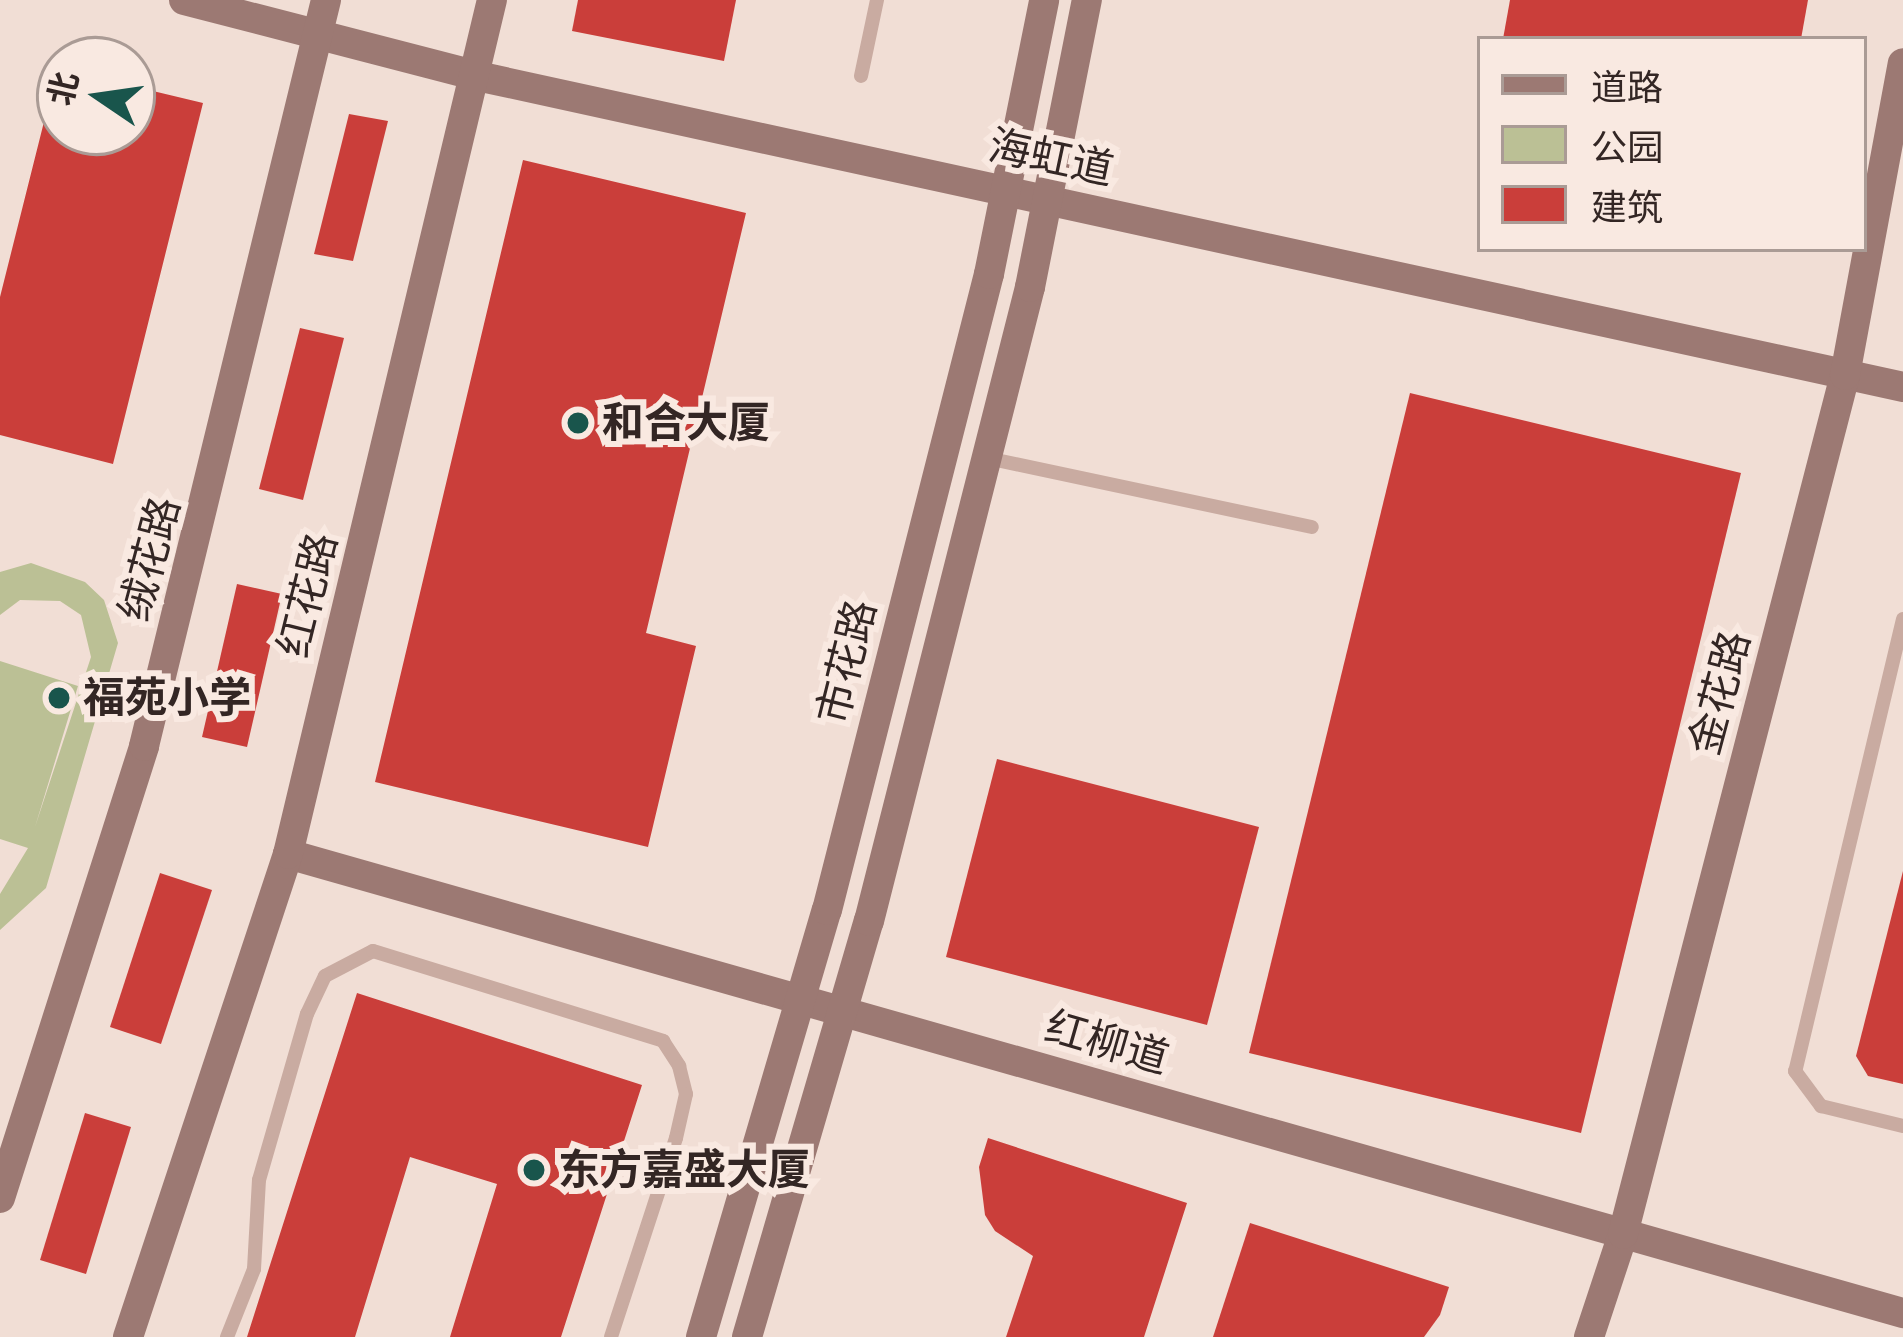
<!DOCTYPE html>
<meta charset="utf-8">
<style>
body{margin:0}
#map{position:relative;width:1903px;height:1337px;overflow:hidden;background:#f1ded5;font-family:"DejaVu Sans","Noto Sans SC",sans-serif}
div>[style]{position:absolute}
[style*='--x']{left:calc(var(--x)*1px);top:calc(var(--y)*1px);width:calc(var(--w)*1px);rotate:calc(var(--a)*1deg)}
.green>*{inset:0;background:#bbc095}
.building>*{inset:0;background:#ca3e3a}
.lane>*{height:14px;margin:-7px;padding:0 7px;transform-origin:7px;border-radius:7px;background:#c9aba1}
.secondary>*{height:30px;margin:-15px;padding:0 15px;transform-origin:15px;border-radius:15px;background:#9c7973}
.dots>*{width:33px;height:33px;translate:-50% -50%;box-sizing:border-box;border:6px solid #f9e9e1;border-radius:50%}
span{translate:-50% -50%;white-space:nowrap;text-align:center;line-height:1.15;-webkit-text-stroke:12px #f9e9e1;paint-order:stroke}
.street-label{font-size:42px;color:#332624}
.poi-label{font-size:42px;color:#332624;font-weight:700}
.left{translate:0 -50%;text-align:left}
.legend{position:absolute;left:1477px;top:36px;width:390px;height:216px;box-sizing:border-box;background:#f9e9e1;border:3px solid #aa9b95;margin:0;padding:15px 21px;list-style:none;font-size:36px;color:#332624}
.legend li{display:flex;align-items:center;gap:24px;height:60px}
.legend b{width:60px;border:3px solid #aa9b95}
.north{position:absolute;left:36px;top:36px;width:120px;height:120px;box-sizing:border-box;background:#f9e9e1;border:3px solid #aa9b95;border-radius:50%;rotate:283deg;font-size:33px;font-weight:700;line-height:48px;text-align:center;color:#332624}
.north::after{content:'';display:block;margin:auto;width:42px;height:54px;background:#19554c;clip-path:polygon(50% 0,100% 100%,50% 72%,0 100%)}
</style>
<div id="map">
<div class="green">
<i style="clip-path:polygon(31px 563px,85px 582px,104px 600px,118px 643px,46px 888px,0 930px,0 894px,28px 848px,0 839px,0 661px,78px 686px,35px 827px,91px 657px,81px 615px,60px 601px,20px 600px,0 615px,0 572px)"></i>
</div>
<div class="building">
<i style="clip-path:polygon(578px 0,736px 0,724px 61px,572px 31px)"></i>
<i style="clip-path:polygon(1510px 0,1808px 0,1801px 39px,1503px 39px)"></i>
<i style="clip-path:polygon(58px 66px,60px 132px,132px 132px,132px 86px,203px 103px,113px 464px,0 435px,0 297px)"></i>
<i style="clip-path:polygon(349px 114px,388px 121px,353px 261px,314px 254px)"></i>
<i style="clip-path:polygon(523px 160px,746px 213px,646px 633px,696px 646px,648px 847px,375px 782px)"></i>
<i style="clip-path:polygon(300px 328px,344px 338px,303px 500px,259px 489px)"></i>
<i style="clip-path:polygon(1410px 393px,1741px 473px,1581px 1133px,1249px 1053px)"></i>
<i style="clip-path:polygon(237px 584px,282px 594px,247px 747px,202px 737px)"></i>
<i style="clip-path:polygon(997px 759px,1259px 827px,1207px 1025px,946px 957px)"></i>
<i style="clip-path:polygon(1903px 871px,1903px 1084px,1868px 1076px,1856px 1056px)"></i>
<i style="clip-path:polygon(160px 873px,212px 890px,161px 1044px,110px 1027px)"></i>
<i style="clip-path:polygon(357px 993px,642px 1085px,561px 1337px,450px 1337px,497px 1184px,410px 1157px,355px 1337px,247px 1337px)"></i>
<i style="clip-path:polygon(85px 1113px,131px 1127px,86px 1274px,40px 1260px)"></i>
<i style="clip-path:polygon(988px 1138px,1187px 1203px,1144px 1337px,1006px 1337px,1033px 1256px,995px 1231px,985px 1215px,979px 1167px)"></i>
<i style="clip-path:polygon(1250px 1223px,1449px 1287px,1440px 1315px,1424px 1337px,1213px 1337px)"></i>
</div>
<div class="lane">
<i style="--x:861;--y:76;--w:78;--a:-78.1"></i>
<i style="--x:987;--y:458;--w:332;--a:12"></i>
<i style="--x:1903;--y:619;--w:465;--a:103.4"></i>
<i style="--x:1795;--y:1071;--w:44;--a:53.4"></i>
<i style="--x:1821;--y:1106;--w:84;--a:13.7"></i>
<i style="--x:227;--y:1337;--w:73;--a:-68.3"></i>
<i style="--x:254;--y:1269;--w:89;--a:-86.8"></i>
<i style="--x:259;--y:1180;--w:173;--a:-73.9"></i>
<i style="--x:307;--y:1014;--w:42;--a:-64.7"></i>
<i style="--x:325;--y:976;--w:54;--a:-27.5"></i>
<i style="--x:373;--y:951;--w:304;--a:17.2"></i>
<i style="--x:663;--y:1041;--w:30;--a:57"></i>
<i style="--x:679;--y:1066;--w:29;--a:76"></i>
<i style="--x:686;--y:1094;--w:45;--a:102.8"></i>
<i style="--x:676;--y:1138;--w:209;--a:108.1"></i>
</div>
<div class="secondary">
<i style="--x:184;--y:0;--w:303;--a:14.5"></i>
<i style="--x:477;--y:76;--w:1460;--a:12.3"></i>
<i style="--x:288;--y:854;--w:1679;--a:15.87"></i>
<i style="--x:0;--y:1198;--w:474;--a:-72.3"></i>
<i style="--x:144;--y:746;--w:768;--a:-76.29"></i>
<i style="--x:128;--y:1337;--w:509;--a:-71.67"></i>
<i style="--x:288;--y:854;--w:878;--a:-76.57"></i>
<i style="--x:701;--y:1337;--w:445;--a:-73.6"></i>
<i style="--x:827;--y:910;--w:656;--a:-75.71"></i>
<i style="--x:989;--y:274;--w:279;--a:-78.6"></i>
<i style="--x:747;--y:1337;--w:434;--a:-73.7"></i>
<i style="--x:869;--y:921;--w:654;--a:-75.75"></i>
<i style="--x:1030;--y:287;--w:293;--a:-78.8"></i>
<i style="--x:1589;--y:1337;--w:108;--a:-71.7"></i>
<i style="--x:1623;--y:1234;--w:887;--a:-75.51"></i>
<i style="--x:1845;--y:375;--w:317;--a:-79.5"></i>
</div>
<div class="dots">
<i style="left:578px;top:423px;background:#19554c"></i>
<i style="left:59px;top:698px;background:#19554c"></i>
<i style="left:534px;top:1170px;background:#19554c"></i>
</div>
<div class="street-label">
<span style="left:1051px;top:158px;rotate:12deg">海虹道</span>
<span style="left:150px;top:559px;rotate:-75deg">绒花路</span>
<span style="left:308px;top:595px;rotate:-76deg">红花路</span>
<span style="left:847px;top:662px;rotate:-76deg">市花路</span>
<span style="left:1720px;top:693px;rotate:-75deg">金花路</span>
<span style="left:1107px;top:1043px;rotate:16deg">红柳道</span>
</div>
<div class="poi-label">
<span class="left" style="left:602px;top:423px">和合大厦</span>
<span class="left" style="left:83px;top:698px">福苑小学</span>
<span class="left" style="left:558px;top:1170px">东方嘉盛大厦</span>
</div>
<ul class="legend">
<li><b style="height:15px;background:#9c7973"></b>道路</li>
<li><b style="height:33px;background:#bbc095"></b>公园</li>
<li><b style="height:33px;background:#ca3e3a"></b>建筑</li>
</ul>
<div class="north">北</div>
</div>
